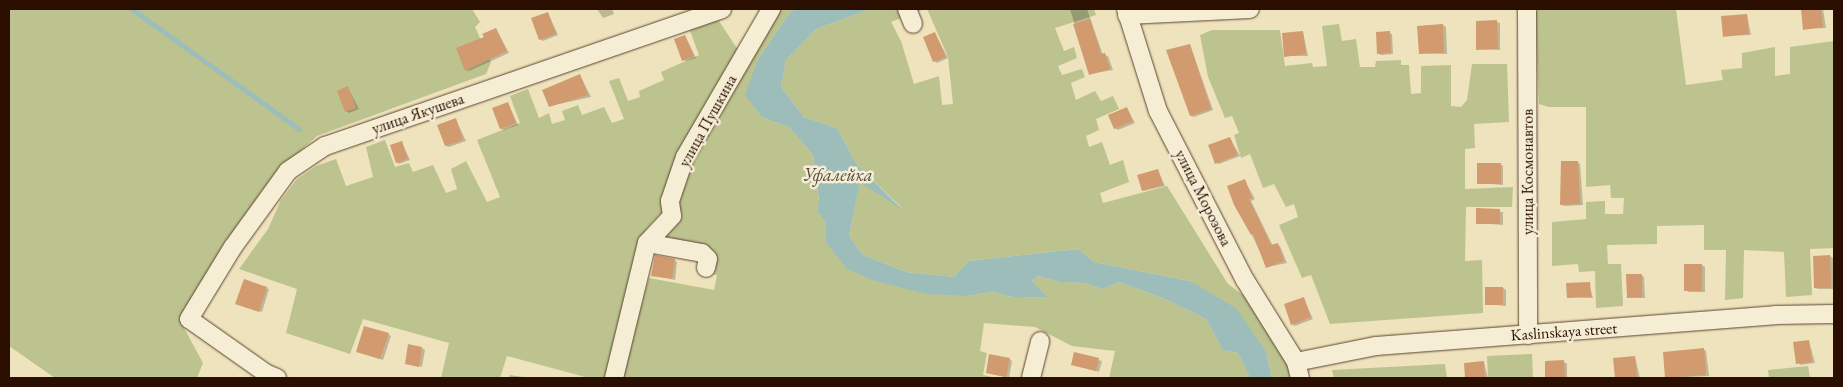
<!DOCTYPE html>
<meta charset="utf-8">
<style>
body{margin:0}
#map{position:relative;width:1843px;height:387px;overflow:hidden;background:#efe3bd;font-family:"EB Garamond",serif}
div>[style]{position:absolute}
[style*='--x']{left:calc(var(--x)*1px);top:calc(var(--y)*1px);width:calc(var(--w)*1px);rotate:calc(var(--a)*1deg)}
.green>*{inset:0;background:#bcc38f}
.water>*{inset:0;background:#9cbdb9}
.shadow>*{inset:0;background:#0003}
.stream>*{height:5px;margin:-2.5px;padding:0 2.5px;transform-origin:2.5px;border-radius:2.5px;background:#9cbdb9}
.building>*{inset:0;background:#d19b6f}
.roads{filter:drop-shadow(0 0 1px #5b432f) drop-shadow(0 0 1px #5b432f)}
.minor>*{height:18px;margin:-9px;padding:0 9px;transform-origin:9px;border-radius:9px;background:#f5edd4}
span{translate:-50% -50%;white-space:nowrap;text-align:center;line-height:1.15;-webkit-text-stroke:5px #f5edd4;paint-order:stroke}
.street-label{font-size:16px;color:#2a0e00}
.water-label{font-size:18px;color:#524b41;font-style:italic}
.frame{position:absolute;inset:0;border:10px solid #2a0e00;pointer-events:none}
</style>
<div id="map">
<div class="green">
<i style="clip-path:polygon(9px 9px,472px 9px,480px 22px,475px 27px,491px 62px,486px 74px,317px 136px,287px 163px,187px 307px,183px 326px,203px 363px,197px 378px,55px 378px,9px 346px)"></i>
<i style="clip-path:polygon(776px 9px,797px 9px,790px 12px,757px 61px,763px 118px,789px 127px,813px 155px,819px 202px,817px 212px,826px 222px,826px 242px,968px 296px,992px 292px,1016px 298px,1046px 297px,1032px 281px,1038px 276px,1060px 282px,1085px 283px,1102px 289px,1119px 282px,1163px 298px,1206px 319px,1223px 350px,1238px 353px,1250px 378px,1109px 378px,1115px 351px,1072px 346px,1035px 327px,984px 323px,980px 351px,987px 353px,983px 375px,997px 378px,620px 378px,649px 278px,714px 290px,717px 275px,700px 272px,701px 259px,654px 250px,691px 157px)"></i>
<i style="clip-path:polygon(871px 9px,924px 9px,891px 22px,901px 41px,914px 84px,939px 76px,942px 105px,953px 104px,948px 57px,927px 9px,1094px 9px,1096px 15px,1055px 28px,1064px 51px,1074px 47px,1077px 58px,1058px 66px,1062px 75px,1082px 69px,1085px 77px,1071px 83px,1076px 100px,1095px 91px,1101px 101px,1113px 96px,1119px 109px,1096px 119px,1099px 130px,1086px 136px,1089px 147px,1102px 142px,1110px 165px,1123px 160px,1129px 182px,1100px 193px,1103px 203px,1167px 186px,1228px 284px,1246px 297px,1290px 363px,1294px 378px,1272px 378px,1266px 352px,1190px 281px,1094px 262px,1078px 249px,969px 261px,954px 277px,906px 272px,863px 255px,849px 236px,860px 181px,903px 209px,857px 165px,837px 128px,804px 117px,781px 87px,786px 60px,816px 29px)"></i>
<i style="clip-path:polygon(1539px 9px,1676px 9px,1686px 85px,1723px 80px,1721px 70px,1742px 68px,1742px 53px,1775px 47px,1775px 76px,1790px 74px,1790px 47px,1834px 41px,1834px 248px,1810px 249px,1812px 295px,1786px 297px,1784px 252px,1744px 250px,1743px 298px,1725px 300px,1726px 250px,1704px 250px,1704px 225px,1657px 226px,1657px 244px,1607px 245px,1608px 264px,1621px 264px,1623px 306px,1596px 308px,1595px 271px,1579px 272px,1578px 264px,1552px 266px,1552px 222px,1586px 219px,1586px 202px,1605px 201px,1605px 214px,1623px 214px,1624px 198px,1611px 198px,1610px 185px,1586px 187px,1586px 107px,1549px 107px,1539px 104px,1535px 13px)"></i>
<i style="clip-path:polygon(717px 18px,740px 53px,663px 211px,647px 228px,637px 248px,605px 378px,589px 378px,507px 356px,500px 378px,441px 378px,449px 343px,363px 319px,350px 354px,286px 333px,297px 289px,239px 269px,268px 229px,281px 200px,297px 179px,316px 166px,336px 159px,346px 186px,373px 177px,366px 147px,385px 140px,395px 167px,409px 163px,413px 172px,433px 165px,446px 193px,457px 189px,451px 169px,466px 161px,487px 202px,500px 197px,477px 140px,520px 123px,510px 96px,528px 89px,539px 118px,549px 113px,552px 124px,565px 120px,562px 111px,578px 105px,582px 115px,604px 107px,612px 123px,624px 119px,609px 81px,619px 78px,628px 101px,640px 97px,639px 91px,664px 80px,661px 72px,699px 55px,689px 28px)"></i>
<i style="clip-path:polygon(1339px 24px,1342px 41px,1356px 39px,1360px 67px,1375px 67px,1376px 61px,1401px 60px,1401px 65px,1409px 65px,1411px 94px,1421px 93px,1421px 66px,1451px 65px,1451px 106px,1461px 107px,1467px 100px,1472px 64px,1507px 64px,1509px 122px,1474px 124px,1475px 148px,1465px 149px,1465px 189px,1513px 187px,1512px 207px,1466px 207px,1465px 261px,1482px 260px,1483px 313px,1330px 324px,1311px 275px,1302px 278px,1279px 225px,1298px 217px,1294px 204px,1286px 207px,1274px 184px,1263px 188px,1250px 154px,1241px 158px,1234px 135px,1239px 133px,1232px 116px,1225px 118px,1208px 77px,1200px 35px,1212px 30px,1280px 30px,1285px 66px,1312px 63px,1313px 67px,1327px 66px,1322px 26px)"></i>
<i style="clip-path:polygon(1532px 354px,1533px 378px,1488px 378px,1487px 356px)"></i>
<i style="clip-path:polygon(1445px 364px,1447px 378px,1334px 378px,1332px 370px)"></i>
<i style="clip-path:polygon(1808px 366px,1810px 378px,1769px 378px,1768px 370px)"></i>
</div>
<div class="water">
<i style="clip-path:polygon(797px 9px,871px 9px,816px 29px,786px 60px,781px 87px,804px 117px,837px 128px,857px 165px,904px 211px,860px 182px,849px 236px,863px 255px,906px 272px,954px 277px,969px 261px,1078px 249px,1094px 262px,1190px 281px,1237px 309px,1266px 352px,1272px 378px,1250px 378px,1238px 353px,1223px 350px,1206px 319px,1163px 298px,1119px 282px,1102px 289px,1085px 283px,1060px 282px,1038px 276px,1032px 281px,1047px 297px,1016px 298px,992px 292px,968px 296px,927px 294px,875px 281px,847px 269px,826px 242px,826px 222px,817px 212px,819px 201px,813px 155px,789px 127px,763px 118px,745px 95px,757px 61px,790px 12px)"></i>
</div>
<div class="shadow">
<i style="clip-path:polygon(597px 9px,612px 9px,614px 14px,603px 18px)"></i>
<i style="clip-path:polygon(1070px 9px,1087px 9px,1103px 55px,1108px 56px,1113px 70px,1090px 74px)"></i>
<i style="clip-path:polygon(1802px 9px,1823px 9px,1826px 28px,1805px 29px)"></i>
<i style="clip-path:polygon(548px 13px,558px 35px,543px 41px,540px 39px)"></i>
<i style="clip-path:polygon(1747px 15px,1751px 35px,1724px 36px)"></i>
<i style="clip-path:polygon(1497px 22px,1500px 23px,1500px 50px,1477px 49px)"></i>
<i style="clip-path:polygon(1443px 25px,1446px 27px,1447px 54px,1420px 53px)"></i>
<i style="clip-path:polygon(496px 29px,509px 53px,469px 71px,466px 70px)"></i>
<i style="clip-path:polygon(1303px 32px,1308px 56px,1286px 56px)"></i>
<i style="clip-path:polygon(1389px 33px,1392px 34px,1393px 54px,1381px 55px,1378px 53px)"></i>
<i style="clip-path:polygon(935px 34px,948px 58px,937px 63px,934px 61px)"></i>
<i style="clip-path:polygon(685px 36px,696px 58px,686px 61px,683px 60px)"></i>
<i style="clip-path:polygon(1190px 45px,1213px 110px,1194px 117px,1191px 116px)"></i>
<i style="clip-path:polygon(580px 75px,591px 97px,550px 106px)"></i>
<i style="clip-path:polygon(348px 88px,359px 109px,349px 113px,346px 111px)"></i>
<i style="clip-path:polygon(508px 103px,518px 125px,504px 130px,501px 129px)"></i>
<i style="clip-path:polygon(1127px 109px,1135px 123px,1118px 130px,1115px 128px)"></i>
<i style="clip-path:polygon(456px 120px,466px 141px,449px 147px,446px 146px)"></i>
<i style="clip-path:polygon(1230px 138px,1240px 156px,1219px 164px,1216px 163px)"></i>
<i style="clip-path:polygon(402px 143px,410px 160px,399px 164px,397px 162px)"></i>
<i style="clip-path:polygon(1577px 162px,1580px 164px,1583px 205px,1564px 206px,1561px 204px)"></i>
<i style="clip-path:polygon(1500px 164px,1503px 166px,1503px 185px,1478px 183px)"></i>
<i style="clip-path:polygon(1158px 170px,1165px 186px,1143px 191px)"></i>
<i style="clip-path:polygon(1245px 181px,1255px 199px,1251px 201px,1273px 246px,1280px 246px,1287px 263px,1267px 267px,1252px 235px)"></i>
<i style="clip-path:polygon(1477px 209px,1503px 212px,1503px 225px,1477px 223px)"></i>
<i style="clip-path:polygon(1830px 256px,1833px 258px,1833px 289px,1818px 289px,1815px 288px)"></i>
<i style="clip-path:polygon(674px 260px,677px 262px,675px 280px,653px 275px)"></i>
<i style="clip-path:polygon(1702px 265px,1705px 267px,1705px 292px,1689px 292px,1686px 290px)"></i>
<i style="clip-path:polygon(1641px 275px,1644px 277px,1645px 298px,1631px 298px,1628px 297px)"></i>
<i style="clip-path:polygon(1589px 283px,1593px 298px,1568px 297px)"></i>
<i style="clip-path:polygon(266px 288px,269px 289px,262px 312px,240px 305px)"></i>
<i style="clip-path:polygon(1503px 288px,1506px 290px,1506px 306px,1487px 304px)"></i>
<i style="clip-path:polygon(1303px 298px,1313px 319px,1295px 326px,1292px 324px)"></i>
<i style="clip-path:polygon(388px 334px,391px 336px,383px 360px,361px 353px)"></i>
<i style="clip-path:polygon(1809px 341px,1815px 363px,1800px 365px,1794px 343px)"></i>
<i style="clip-path:polygon(422px 348px,425px 350px,422px 367px,406px 363px)"></i>
<i style="clip-path:polygon(1703px 349px,1706px 351px,1709px 376px,1667px 378px,1664px 353px)"></i>
<i style="clip-path:polygon(1075px 354px,1102px 361px,1099px 372px,1073px 365px)"></i>
<i style="clip-path:polygon(1635px 357px,1640px 378px,1616px 378px,1614px 359px)"></i>
<i style="clip-path:polygon(1009px 359px,1012px 361px,1009px 378px,987px 373px)"></i>
<i style="clip-path:polygon(1546px 362px,1567px 363px,1567px 378px,1546px 378px)"></i>
<i style="clip-path:polygon(1484px 363px,1488px 378px,1466px 378px,1465px 364px)"></i>
<i style="clip-path:polygon(510px 375px,523px 377px,524px 378px,509px 378px)"></i>
</div>
<div class="stream">
<i style="--x:132;--y:9;--w:206;--a:35.7"></i>
</div>
<div class="building">
<i style="clip-path:polygon(1801px 9px,1821px 9px,1823px 27px,1803px 30px)"></i>
<i style="clip-path:polygon(548px 12px,556px 34px,539px 40px,531px 18px)"></i>
<i style="clip-path:polygon(1747px 14px,1749px 34px,1723px 37px,1721px 16px)"></i>
<i style="clip-path:polygon(1090px 19px,1101px 54px,1105px 53px,1110px 69px,1089px 75px,1073px 24px)"></i>
<i style="clip-path:polygon(1497px 20px,1498px 49px,1476px 50px,1476px 21px)"></i>
<i style="clip-path:polygon(1443px 24px,1444px 53px,1419px 54px,1417px 26px)"></i>
<i style="clip-path:polygon(496px 28px,507px 51px,465px 71px,456px 48px,484px 37px,482px 34px)"></i>
<i style="clip-path:polygon(1303px 31px,1306px 54px,1284px 57px,1282px 33px)"></i>
<i style="clip-path:polygon(1390px 31px,1391px 53px,1377px 54px,1376px 32px)"></i>
<i style="clip-path:polygon(935px 32px,946px 57px,933px 62px,923px 37px)"></i>
<i style="clip-path:polygon(685px 35px,694px 56px,682px 61px,674px 39px)"></i>
<i style="clip-path:polygon(1190px 44px,1211px 109px,1190px 116px,1166px 50px)"></i>
<i style="clip-path:polygon(580px 74px,588px 95px,549px 107px,542px 90px)"></i>
<i style="clip-path:polygon(348px 86px,356px 108px,345px 112px,337px 91px)"></i>
<i style="clip-path:polygon(508px 102px,516px 123px,500px 129px,492px 108px)"></i>
<i style="clip-path:polygon(1127px 107px,1133px 121px,1114px 129px,1108px 115px)"></i>
<i style="clip-path:polygon(456px 118px,463px 140px,445px 146px,437px 125px)"></i>
<i style="clip-path:polygon(1230px 137px,1237px 155px,1215px 164px,1208px 145px)"></i>
<i style="clip-path:polygon(402px 141px,408px 159px,396px 163px,390px 145px)"></i>
<i style="clip-path:polygon(1561px 161px,1578px 161px,1580px 204px,1560px 205px)"></i>
<i style="clip-path:polygon(1477px 163px,1501px 163px,1501px 184px,1477px 184px)"></i>
<i style="clip-path:polygon(1158px 169px,1163px 185px,1142px 191px,1137px 175px)"></i>
<i style="clip-path:polygon(1245px 179px,1252px 198px,1249px 199px,1271px 245px,1278px 243px,1284px 261px,1266px 268px,1253px 234px,1251px 235px,1234px 205px,1227px 186px)"></i>
<i style="clip-path:polygon(1476px 208px,1500px 209px,1500px 224px,1476px 224px)"></i>
<i style="clip-path:polygon(655px 255px,675px 259px,672px 279px,651px 276px)"></i>
<i style="clip-path:polygon(1830px 255px,1831px 288px,1814px 288px,1813px 256px)"></i>
<i style="clip-path:polygon(1684px 264px,1702px 264px,1702px 291px,1684px 291px)"></i>
<i style="clip-path:polygon(1626px 274px,1642px 274px,1642px 297px,1627px 298px)"></i>
<i style="clip-path:polygon(244px 279px,267px 287px,259px 312px,235px 304px)"></i>
<i style="clip-path:polygon(1590px 282px,1591px 297px,1567px 298px,1566px 283px)"></i>
<i style="clip-path:polygon(1485px 287px,1503px 287px,1503px 305px,1485px 305px)"></i>
<i style="clip-path:polygon(1304px 297px,1311px 317px,1291px 325px,1284px 304px)"></i>
<i style="clip-path:polygon(364px 326px,389px 333px,380px 359px,356px 352px)"></i>
<i style="clip-path:polygon(1809px 340px,1812px 362px,1796px 364px,1793px 342px)"></i>
<i style="clip-path:polygon(408px 344px,422px 347px,419px 367px,405px 364px)"></i>
<i style="clip-path:polygon(1704px 348px,1706px 375px,1665px 378px,1663px 352px)"></i>
<i style="clip-path:polygon(1074px 352px,1099px 358px,1096px 371px,1071px 365px)"></i>
<i style="clip-path:polygon(989px 354px,1010px 358px,1006px 377px,986px 373px)"></i>
<i style="clip-path:polygon(1635px 356px,1637px 378px,1615px 378px,1613px 358px)"></i>
<i style="clip-path:polygon(1564px 360px,1565px 378px,1545px 378px,1545px 361px)"></i>
<i style="clip-path:polygon(1484px 361px,1485px 378px,1465px 378px,1464px 363px)"></i>
</div>
<div class="roads">
<div class="minor">
<i style="--x:907;--y:9;--w:16;--a:68"></i>
<i style="--x:1126;--y:9;--w:107;--a:72.6"></i>
<i style="--x:1158;--y:111;--w:190;--a:62.8"></i>
<i style="--x:1245;--y:280;--w:97;--a:58.1"></i>
<i style="--x:1296;--y:362;--w:16;--a:76"></i>
<i style="--x:1527;--y:9;--w:326;--a:89.8"></i>
<i style="--x:1127;--y:15;--w:123;--a:-2.8"></i>
<i style="--x:647;--y:243;--w:56;--a:10.3"></i>
<i style="--x:702;--y:253;--w:8;--a:45"></i>
<i style="--x:708;--y:259;--w:9;--a:103"></i>
<i style="--x:1296;--y:362;--w:82;--a:-11.3"></i>
<i style="--x:1376;--y:346;--w:400;--a:-4.4"></i>
<i style="--x:1775;--y:315;--w:59;--a:-1"></i>
<i style="--x:277;--y:378;--w:11;--a:-158"></i>
<i style="--x:267;--y:374;--w:95;--a:-144.8"></i>
<i style="--x:189;--y:319;--w:84;--a:-58.6"></i>
<i style="--x:233;--y:247;--w:94;--a:-54.1"></i>
<i style="--x:288;--y:171;--w:45;--a:-34"></i>
<i style="--x:325;--y:146;--w:420;--a:-19"></i>
<i style="--x:614;--y:378;--w:139;--a:-76.3"></i>
<i style="--x:647;--y:243;--w:37;--a:-47"></i>
<i style="--x:672;--y:216;--w:15;--a:-98"></i>
<i style="--x:670;--y:201;--w:46;--a:-71.2"></i>
<i style="--x:685;--y:157;--w:171;--a:-59.8"></i>
<i style="--x:1031;--y:378;--w:38;--a:-76"></i>
</div>
</div>
<div class="street-label">
<span style="left:418px;top:114px;rotate:-19deg">улица Якушева</span>
<span style="left:708px;top:121px;rotate:-61deg">улица Пушкина</span>
<span style="left:1528px;top:172px;rotate:-90deg">улица Космонавтов</span>
<span style="left:1203px;top:198px;rotate:63deg">улица Морозова</span>
<span style="left:1564px;top:332px;rotate:-4deg">Kaslinskaya street</span>
</div>
<div class="water-label">
<span style="left:838px;top:175px">Уфалейка</span>
</div>
<div class="frame"></div>
</div>
